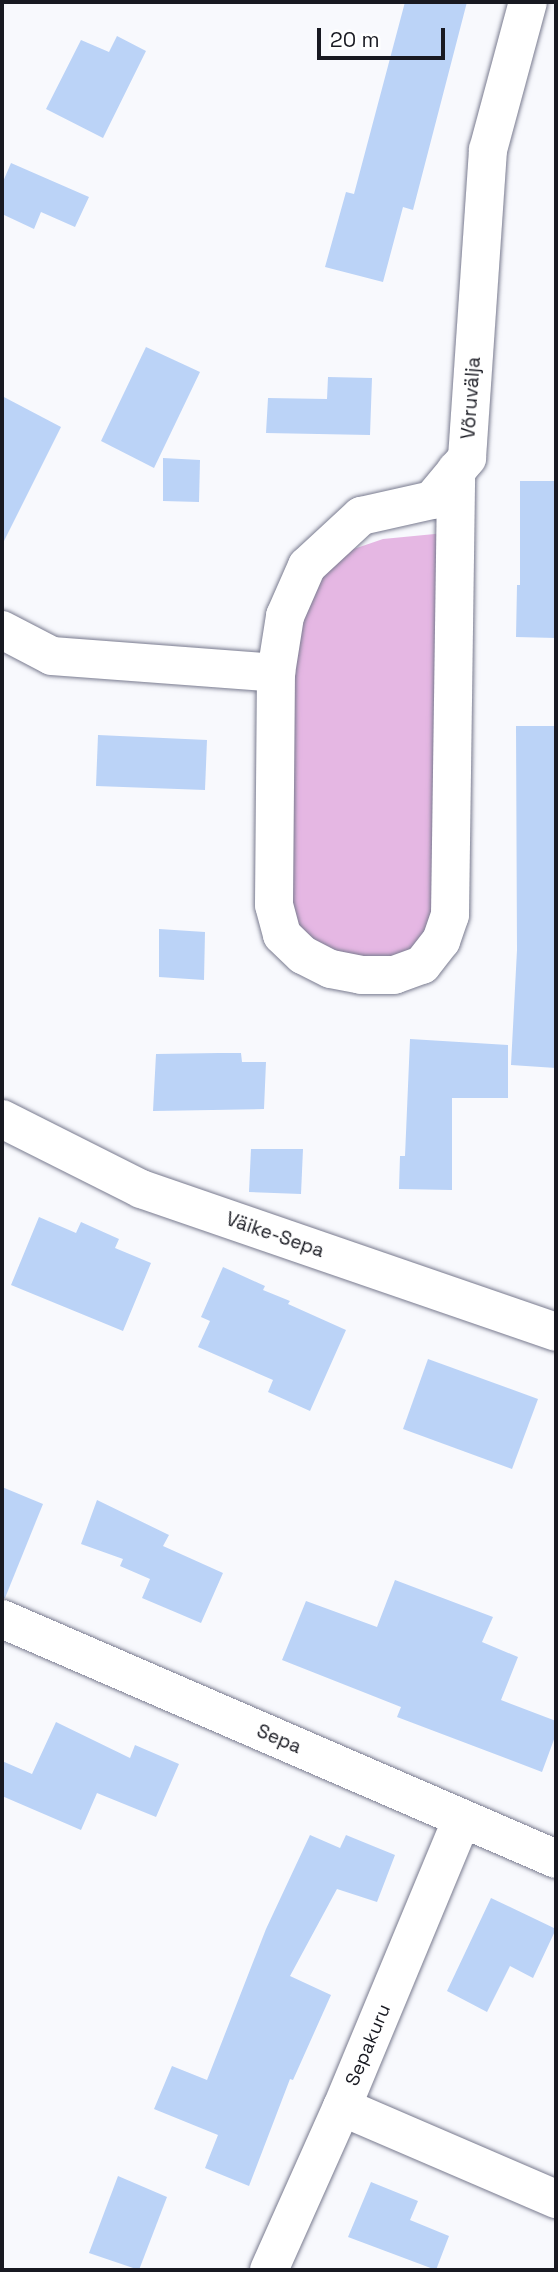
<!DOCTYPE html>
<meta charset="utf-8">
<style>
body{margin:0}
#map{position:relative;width:558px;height:2272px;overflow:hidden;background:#f8f9fd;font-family:"Space Grotesk",sans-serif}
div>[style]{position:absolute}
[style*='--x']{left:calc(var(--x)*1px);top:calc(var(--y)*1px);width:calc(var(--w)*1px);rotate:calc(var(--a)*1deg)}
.green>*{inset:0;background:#e5b7e3}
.building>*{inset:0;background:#bbd3f7}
.roads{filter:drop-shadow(0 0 2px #797b8f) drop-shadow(0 0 2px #797b8f)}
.minor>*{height:38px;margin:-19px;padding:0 19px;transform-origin:19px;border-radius:19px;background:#fff}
span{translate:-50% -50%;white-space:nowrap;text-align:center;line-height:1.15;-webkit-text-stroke:6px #fff;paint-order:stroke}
.street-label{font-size:19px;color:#181921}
.frame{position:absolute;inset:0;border:4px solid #181921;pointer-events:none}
.scale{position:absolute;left:317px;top:28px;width:128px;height:32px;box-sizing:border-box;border:4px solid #181921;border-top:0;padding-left:9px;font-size:21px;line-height:24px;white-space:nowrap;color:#181921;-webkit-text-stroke:5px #fff;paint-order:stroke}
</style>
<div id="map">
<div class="green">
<i style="clip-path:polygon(445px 533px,439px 904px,418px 943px,403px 954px,380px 959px,332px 953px,312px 940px,291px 920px,282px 684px,312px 586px,342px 553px,383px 539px)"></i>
</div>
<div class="building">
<i style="clip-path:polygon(405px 2px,467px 2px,413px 210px,403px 207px,383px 282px,325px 267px,346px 192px,354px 194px)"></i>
<i style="clip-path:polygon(117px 36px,146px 51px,103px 138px,46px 109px,81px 40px,109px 52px)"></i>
<i style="clip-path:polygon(11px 163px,89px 197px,75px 227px,41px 212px,34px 229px,2px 214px,2px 184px)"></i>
<i style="clip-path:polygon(146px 347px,200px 372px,154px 468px,101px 441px)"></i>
<i style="clip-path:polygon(328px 377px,372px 378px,370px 435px,266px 433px,268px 398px,327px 399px)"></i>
<i style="clip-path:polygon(2px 396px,61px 427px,2px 545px)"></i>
<i style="clip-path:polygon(163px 458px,200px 460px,199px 502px,163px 501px)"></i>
<i style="clip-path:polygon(520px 481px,556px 481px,556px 638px,516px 637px,517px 585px,520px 585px)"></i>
<i style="clip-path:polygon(516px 726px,556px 726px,556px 1068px,511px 1065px,517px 950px)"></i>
<i style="clip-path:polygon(98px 735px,207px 740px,205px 790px,96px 786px)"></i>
<i style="clip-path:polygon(159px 929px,205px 932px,204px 980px,159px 977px)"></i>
<i style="clip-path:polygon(410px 1039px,508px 1045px,508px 1098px,452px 1098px,452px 1190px,399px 1189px,400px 1156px,405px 1156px)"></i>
<i style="clip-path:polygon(219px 1053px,241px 1053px,242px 1062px,266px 1062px,264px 1109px,153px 1111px,156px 1054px)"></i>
<i style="clip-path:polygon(251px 1149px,303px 1149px,301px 1194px,249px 1192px)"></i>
<i style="clip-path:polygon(39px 1217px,76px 1233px,81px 1222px,119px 1239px,115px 1248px,151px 1263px,123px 1331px,11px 1285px)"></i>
<i style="clip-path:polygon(223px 1267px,265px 1286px,263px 1290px,290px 1301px,288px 1304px,346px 1330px,310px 1411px,268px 1392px,273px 1380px,198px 1347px,210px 1321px,201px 1317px)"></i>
<i style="clip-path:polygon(428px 1359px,538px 1399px,512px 1469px,403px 1429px)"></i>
<i style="clip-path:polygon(2px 1487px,43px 1504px,5px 1598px,2px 1598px)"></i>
<i style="clip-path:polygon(97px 1500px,169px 1535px,163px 1546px,223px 1573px,201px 1623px,142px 1598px,150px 1579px,120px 1566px,123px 1559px,81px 1544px)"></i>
<i style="clip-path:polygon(395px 1580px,493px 1617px,482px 1642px,518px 1657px,501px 1700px,556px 1721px,556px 1734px,542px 1772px,397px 1717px,401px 1707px,282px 1660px,306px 1601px,377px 1627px)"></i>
<i style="clip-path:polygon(56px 1722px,130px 1758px,135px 1745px,179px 1764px,156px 1817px,97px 1793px,81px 1830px,2px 1796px,2px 1761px,32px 1774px)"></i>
<i style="clip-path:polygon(310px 1835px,340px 1848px,346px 1835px,395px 1855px,377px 1902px,337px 1889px,290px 1976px,331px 1995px,293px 2080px,290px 2079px,249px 2186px,205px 2168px,218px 2135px,154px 2109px,172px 2066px,207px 2080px,266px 1929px)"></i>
<i style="clip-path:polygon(491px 1898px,556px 1929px,533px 1978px,510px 1966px,487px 2012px,447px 1991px)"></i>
<i style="clip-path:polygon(118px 2176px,167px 2197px,139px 2270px,89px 2253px)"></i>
<i style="clip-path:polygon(371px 2182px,418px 2201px,410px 2220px,449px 2236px,436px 2270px,348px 2237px)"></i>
</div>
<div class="roads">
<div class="minor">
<i style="--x:2;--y:630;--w:56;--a:27.5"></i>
<i style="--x:52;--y:656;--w:225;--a:4.3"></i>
<i style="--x:276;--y:673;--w:58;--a:-81"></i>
<i style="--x:285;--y:616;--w:55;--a:-66.3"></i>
<i style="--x:307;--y:566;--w:74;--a:-42.8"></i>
<i style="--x:361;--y:516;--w:73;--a:-12.7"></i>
<i style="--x:432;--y:500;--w:55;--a:-50.2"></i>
<i style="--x:467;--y:458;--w:309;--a:-86.1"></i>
<i style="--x:488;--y:150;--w:153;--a:-74.9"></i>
<i style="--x:276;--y:673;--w:232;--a:90.5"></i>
<i style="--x:274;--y:905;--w:31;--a:75"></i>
<i style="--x:282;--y:935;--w:29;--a:44"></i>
<i style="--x:303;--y:955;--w:31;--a:27"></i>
<i style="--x:331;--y:969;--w:31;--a:11"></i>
<i style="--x:361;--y:975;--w:33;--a:0"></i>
<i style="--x:394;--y:975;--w:30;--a:-20"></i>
<i style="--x:422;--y:965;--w:31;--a:-52"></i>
<i style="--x:441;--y:941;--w:28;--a:-71"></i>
<i style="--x:450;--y:915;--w:445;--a:-89.2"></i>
<i style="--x:2;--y:1119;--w:156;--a:26.7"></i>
<i style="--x:141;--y:1189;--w:439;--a:19"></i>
<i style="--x:2;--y:1619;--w:604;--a:23.42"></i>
<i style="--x:342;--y:2107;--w:233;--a:23.3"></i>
<i style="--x:269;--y:2270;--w:179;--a:-65.9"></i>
<i style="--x:342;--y:2107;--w:312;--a:-67.4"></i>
</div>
</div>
<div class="street-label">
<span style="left:471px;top:398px;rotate:-86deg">Võruvälja</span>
<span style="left:275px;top:1235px;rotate:19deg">Väike-Sepa</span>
<span style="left:279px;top:1739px;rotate:23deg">Sepa</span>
<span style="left:368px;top:2045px;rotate:-67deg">Sepakuru</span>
</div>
<div class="frame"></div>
<div class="scale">20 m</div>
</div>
